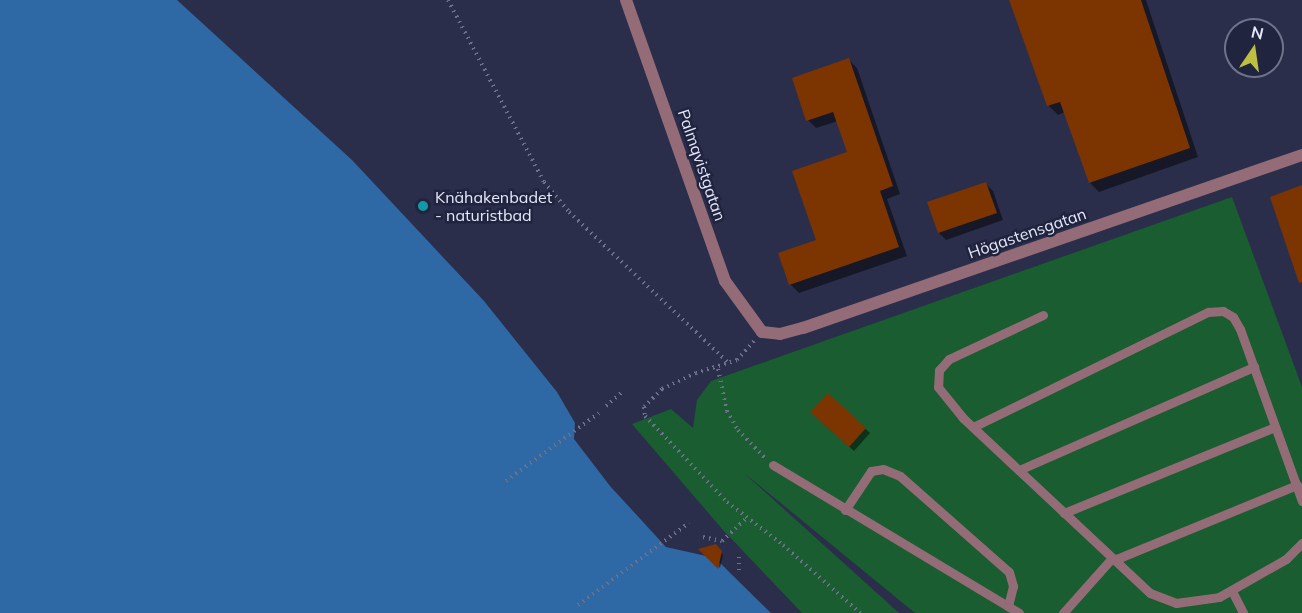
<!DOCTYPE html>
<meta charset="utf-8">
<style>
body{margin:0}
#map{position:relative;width:1302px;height:613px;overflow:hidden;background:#2b2e4a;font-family:Mulish,sans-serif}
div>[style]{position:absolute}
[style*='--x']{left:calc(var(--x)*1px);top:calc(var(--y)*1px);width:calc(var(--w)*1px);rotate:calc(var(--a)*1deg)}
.green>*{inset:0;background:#195d30}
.water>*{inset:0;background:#2e68a5}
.shadow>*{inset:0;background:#0007}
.building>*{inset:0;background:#7c3400}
.path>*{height:4px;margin-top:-2px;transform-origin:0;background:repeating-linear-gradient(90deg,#6e718a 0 1.5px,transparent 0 6px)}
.lane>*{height:9px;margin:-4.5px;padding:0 4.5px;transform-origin:4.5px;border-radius:4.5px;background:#936c77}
.street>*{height:12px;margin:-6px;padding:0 6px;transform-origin:6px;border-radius:6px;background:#936c77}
.dots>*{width:16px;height:16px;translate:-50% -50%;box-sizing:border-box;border:3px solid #21243f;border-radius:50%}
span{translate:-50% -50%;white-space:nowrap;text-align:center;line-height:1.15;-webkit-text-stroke:5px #21243f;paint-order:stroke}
.street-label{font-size:16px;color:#e5e8fa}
.poi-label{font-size:16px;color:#e5e8fa}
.left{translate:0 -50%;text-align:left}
.north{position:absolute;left:1224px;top:18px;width:60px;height:60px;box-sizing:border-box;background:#21243f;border:2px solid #6f728a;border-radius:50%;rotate:13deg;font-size:16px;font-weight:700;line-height:24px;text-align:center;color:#e5e8fa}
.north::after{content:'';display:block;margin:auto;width:21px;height:27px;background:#bebf42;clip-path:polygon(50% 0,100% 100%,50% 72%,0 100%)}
</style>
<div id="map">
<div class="green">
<i style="clip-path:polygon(1232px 197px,1302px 387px,1302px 613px,915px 613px,744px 473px,899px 613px,802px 613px,723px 530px,632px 424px,671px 409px,693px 428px,697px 400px,711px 381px)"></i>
</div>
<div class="water">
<i style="clip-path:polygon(0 0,177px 0,352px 160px,484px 301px,557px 392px,575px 423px,574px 439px,610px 486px,666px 547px,715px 558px,771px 613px,0 613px)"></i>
</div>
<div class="shadow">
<i style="clip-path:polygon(1009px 0,1146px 0,1198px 157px,1099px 192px,1090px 183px,1065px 112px,1058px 115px,1049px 106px)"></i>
<i style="clip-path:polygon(849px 60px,857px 68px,900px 194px,887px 199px,907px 256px,799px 293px,790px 284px,818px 241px,849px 153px,838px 121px,816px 128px,808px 120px)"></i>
<i style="clip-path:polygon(986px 184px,993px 191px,1003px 220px,946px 240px,939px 233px)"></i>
<i style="clip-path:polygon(828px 395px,870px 433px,854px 451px,812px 412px)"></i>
<i style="clip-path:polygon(715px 546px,723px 555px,720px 568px,701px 550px)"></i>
</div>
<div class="building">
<i style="clip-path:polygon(1009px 0,1141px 0,1190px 148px,1089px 183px,1060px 102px,1047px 106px)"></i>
<i style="clip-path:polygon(849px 58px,893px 186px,880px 191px,899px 247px,789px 285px,778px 253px,816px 240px,792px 171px,847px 152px,833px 112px,806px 121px,792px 78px)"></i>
<i style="clip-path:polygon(986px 182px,997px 213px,938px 233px,927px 202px)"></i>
<i style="clip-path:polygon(1302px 185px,1302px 282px,1299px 283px,1270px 197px)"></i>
<i style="clip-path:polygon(828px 393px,866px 428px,849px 447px,810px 412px)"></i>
<i style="clip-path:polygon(716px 544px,722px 551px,718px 569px,698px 549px)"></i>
</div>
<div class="path">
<i style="--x:448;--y:0;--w:206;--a:62.2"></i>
<i style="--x:544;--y:182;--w:39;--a:50"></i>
<i style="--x:569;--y:212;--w:221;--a:43.4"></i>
<i style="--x:754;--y:341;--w:25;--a:132"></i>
<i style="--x:737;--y:360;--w:43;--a:162.4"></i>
<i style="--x:696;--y:373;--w:38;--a:155"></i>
<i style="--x:662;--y:389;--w:25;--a:135"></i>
<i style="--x:644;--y:407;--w:9;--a:84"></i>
<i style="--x:645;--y:416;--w:119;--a:46.4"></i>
<i style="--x:727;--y:502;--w:71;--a:37.5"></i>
<i style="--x:783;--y:545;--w:103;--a:41.4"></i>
<i style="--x:718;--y:369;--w:43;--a:77.9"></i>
<i style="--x:727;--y:411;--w:22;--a:60"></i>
<i style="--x:738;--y:430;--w:39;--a:46"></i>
<i style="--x:606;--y:406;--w:21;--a:-41"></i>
<i style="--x:506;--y:481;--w:115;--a:-36.2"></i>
<i style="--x:703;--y:537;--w:19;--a:12"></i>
<i style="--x:722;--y:541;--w:33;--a:-43"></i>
<i style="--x:739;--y:570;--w:17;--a:-90"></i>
<i style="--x:578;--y:605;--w:138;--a:-36.5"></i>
</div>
<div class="lane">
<i style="--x:1043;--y:315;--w:104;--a:154.9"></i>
<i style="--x:949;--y:359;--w:15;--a:132"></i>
<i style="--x:939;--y:370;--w:17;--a:93"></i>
<i style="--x:938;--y:387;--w:40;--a:51"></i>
<i style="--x:963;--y:418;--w:256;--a:43.1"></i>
<i style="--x:1150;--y:593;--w:28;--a:21"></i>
<i style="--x:1176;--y:603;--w:43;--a:-7.9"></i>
<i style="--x:1219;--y:597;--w:77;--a:-29.6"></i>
<i style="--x:1286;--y:559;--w:23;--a:-45"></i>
<i style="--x:973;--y:427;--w:262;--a:-26.1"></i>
<i style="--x:1208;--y:312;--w:15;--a:-4"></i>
<i style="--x:1223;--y:311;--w:12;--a:31"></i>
<i style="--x:1233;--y:317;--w:14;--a:60"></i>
<i style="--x:1240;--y:329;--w:183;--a:70.2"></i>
<i style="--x:773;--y:465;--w:287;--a:31"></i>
<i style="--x:1019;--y:470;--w:257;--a:-23.7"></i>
<i style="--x:845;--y:510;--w:47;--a:-56.3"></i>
<i style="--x:871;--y:471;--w:12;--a:-9"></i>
<i style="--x:883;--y:469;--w:18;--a:22"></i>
<i style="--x:900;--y:476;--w:145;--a:41.4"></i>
<i style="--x:1009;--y:572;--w:15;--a:74"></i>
<i style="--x:1013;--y:586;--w:21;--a:104"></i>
<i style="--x:1064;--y:513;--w:228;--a:-22.2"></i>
<i style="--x:1114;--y:560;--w:198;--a:-22.3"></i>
<i style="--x:1232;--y:591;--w:25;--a:63"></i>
<i style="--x:1063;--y:613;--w:74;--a:-48.3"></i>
</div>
<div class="street">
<i style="--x:626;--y:0;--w:298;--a:70.6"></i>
<i style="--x:725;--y:281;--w:63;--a:54"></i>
<i style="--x:762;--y:332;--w:18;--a:6"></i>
<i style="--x:780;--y:334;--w:24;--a:-15"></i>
<i style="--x:803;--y:328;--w:528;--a:-19.12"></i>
</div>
<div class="dots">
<i style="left:423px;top:206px;background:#0f9aa8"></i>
</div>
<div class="street-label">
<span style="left:702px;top:165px;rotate:71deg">Palmqvistgatan</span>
<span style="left:1027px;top:233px;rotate:-19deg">Högastensgatan</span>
</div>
<div class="poi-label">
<span class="left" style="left:435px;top:206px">Knähakenbadet<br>- naturistbad</span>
</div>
<div class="north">N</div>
</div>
